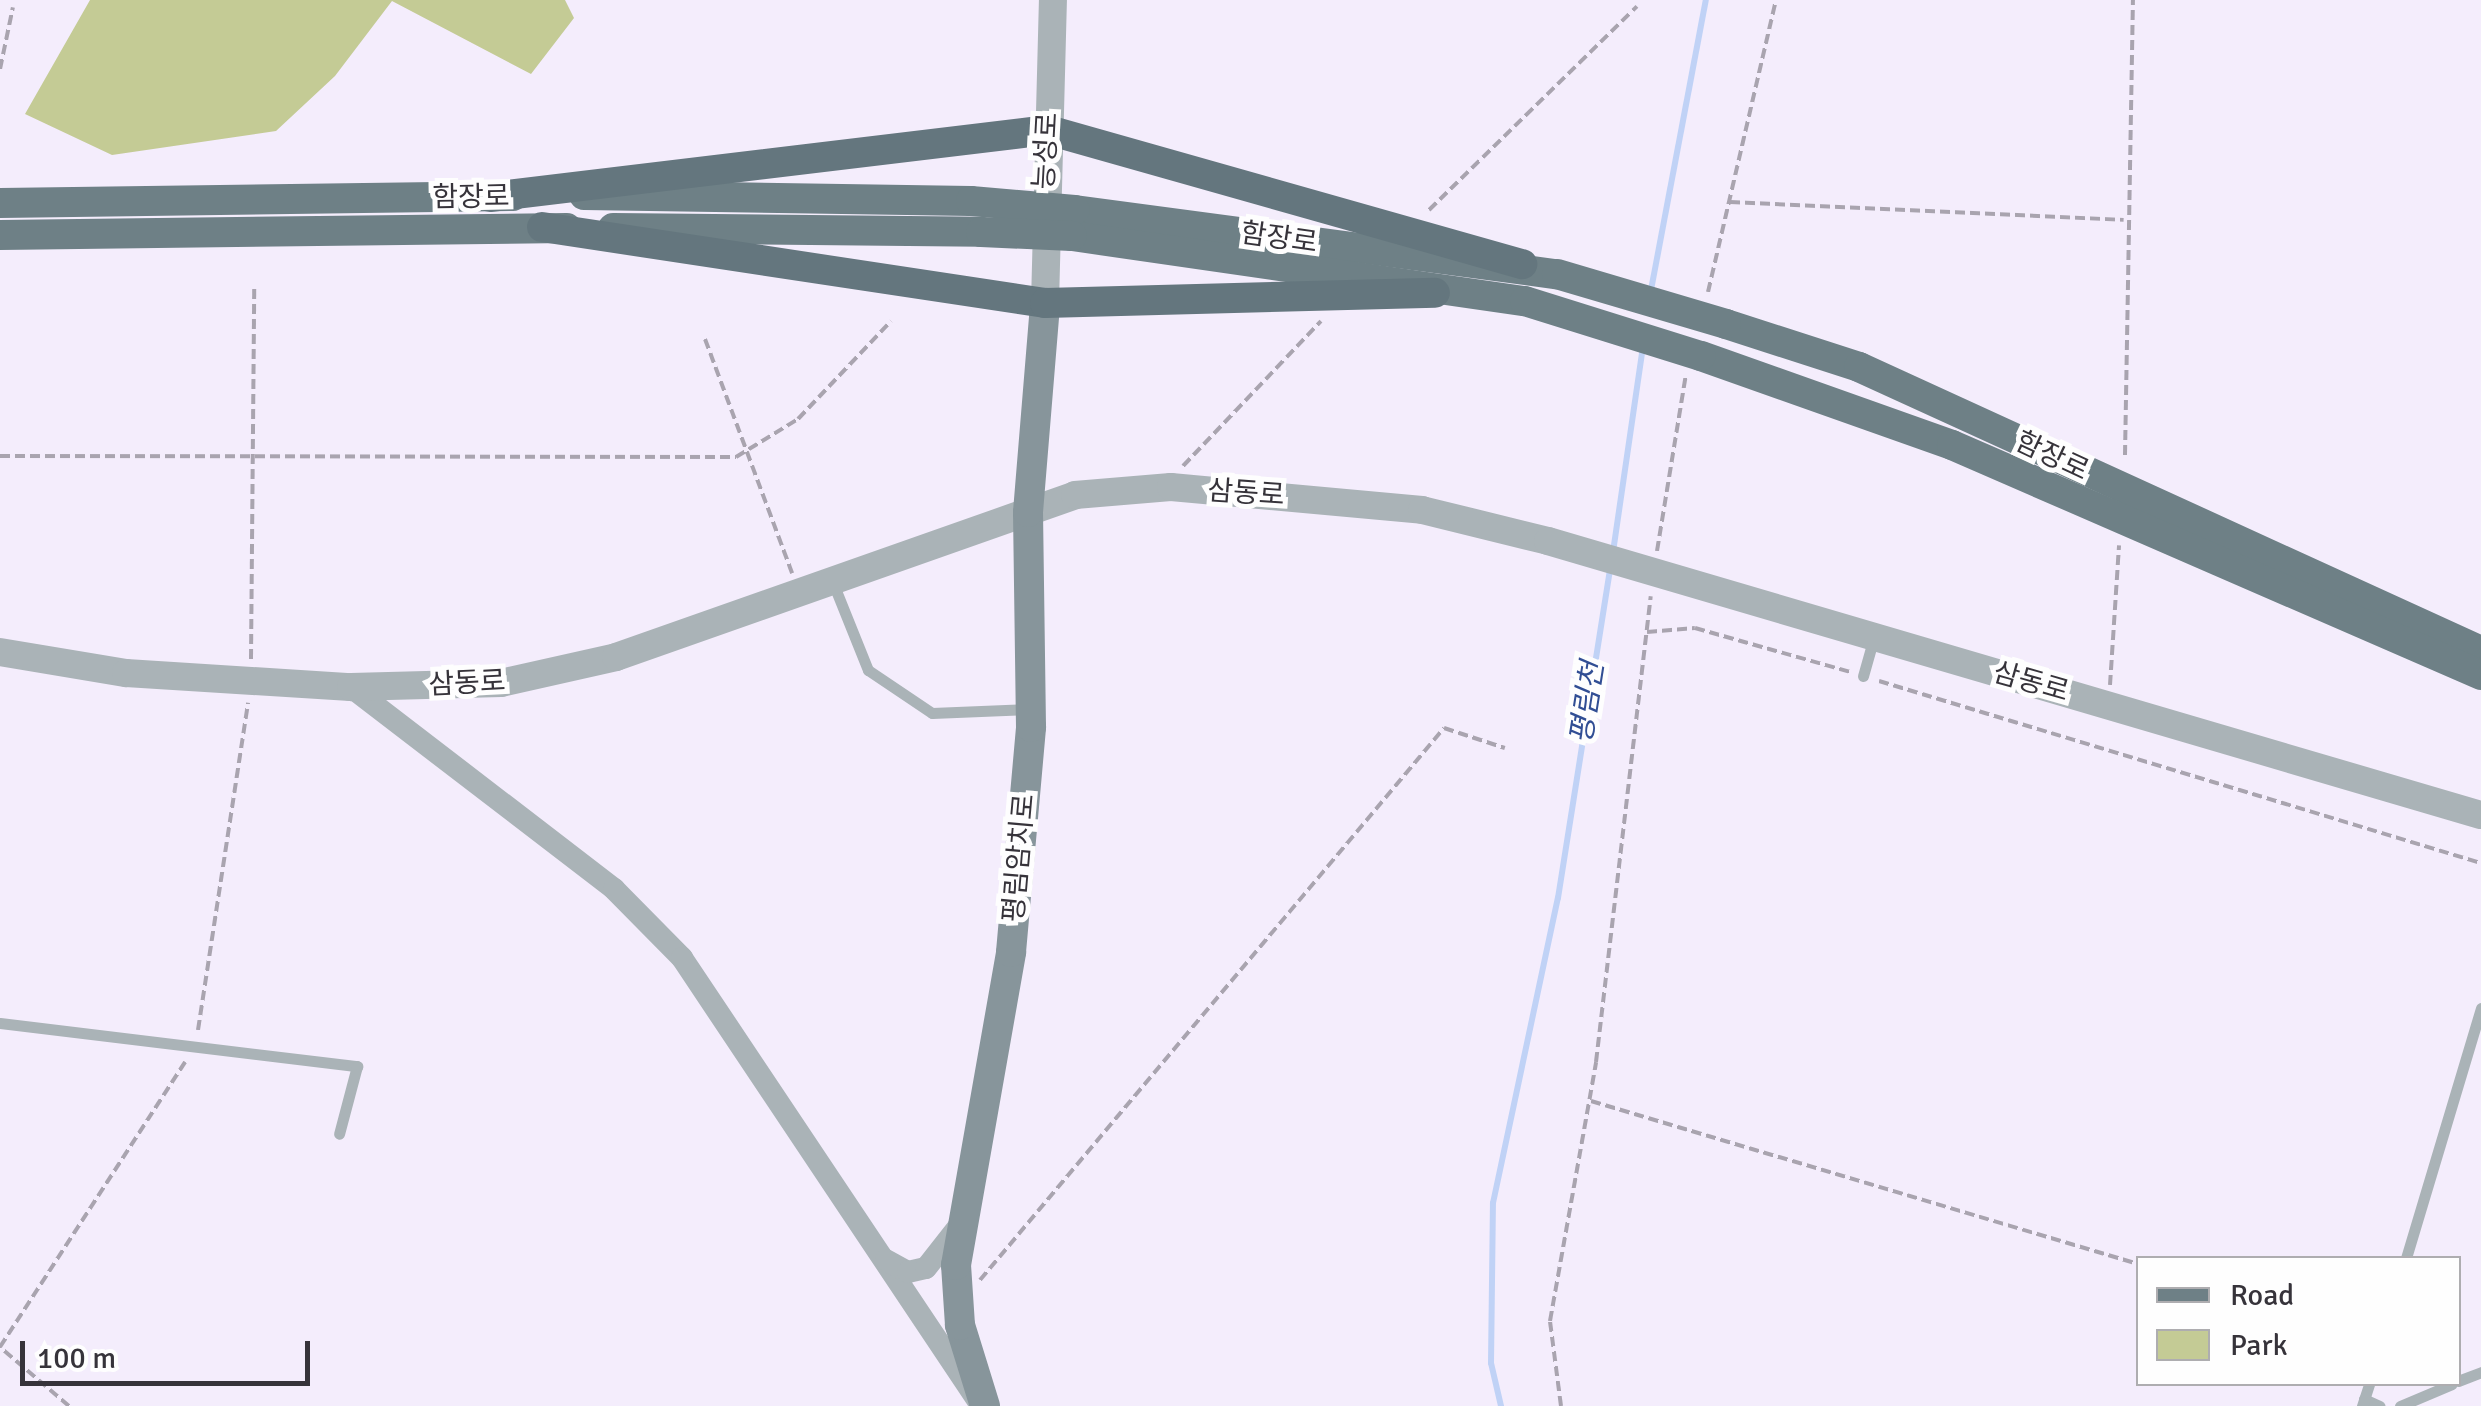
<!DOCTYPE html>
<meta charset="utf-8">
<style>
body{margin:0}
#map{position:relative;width:2481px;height:1406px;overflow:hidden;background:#f4edfc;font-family:Signika,"Noto Sans KR",sans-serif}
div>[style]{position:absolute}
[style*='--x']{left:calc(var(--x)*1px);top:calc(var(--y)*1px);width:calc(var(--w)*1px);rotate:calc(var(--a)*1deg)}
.green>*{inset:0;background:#c4cb95}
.stream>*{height:6px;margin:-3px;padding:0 3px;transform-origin:3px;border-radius:3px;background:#c0d2f6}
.path>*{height:4px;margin-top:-2px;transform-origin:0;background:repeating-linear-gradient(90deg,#a9a4af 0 10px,transparent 0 15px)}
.service>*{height:11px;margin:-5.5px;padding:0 5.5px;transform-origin:5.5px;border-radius:5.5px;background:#aab3b7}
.minor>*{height:22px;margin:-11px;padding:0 11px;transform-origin:11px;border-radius:11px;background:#aab3b7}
.tertiary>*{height:28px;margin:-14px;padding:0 14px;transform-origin:14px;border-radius:14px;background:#aab3b7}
.secondary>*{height:30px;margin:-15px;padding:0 15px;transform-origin:15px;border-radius:15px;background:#87959b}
.primary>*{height:30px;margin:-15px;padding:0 15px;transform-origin:15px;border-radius:15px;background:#6e8086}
.trunk>*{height:30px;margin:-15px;padding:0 15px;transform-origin:15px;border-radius:15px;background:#64767e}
.primary-bridge>*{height:30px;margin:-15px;padding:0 15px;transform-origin:15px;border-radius:15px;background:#6e8086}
span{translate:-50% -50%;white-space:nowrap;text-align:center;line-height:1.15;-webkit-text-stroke:10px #fefefe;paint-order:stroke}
.street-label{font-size:28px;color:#36333a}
.water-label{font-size:30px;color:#314e94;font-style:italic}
.legend{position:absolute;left:2136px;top:1256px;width:325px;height:130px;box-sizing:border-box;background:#fefefe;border:2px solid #aeadb0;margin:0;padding:12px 18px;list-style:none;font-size:30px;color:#36333a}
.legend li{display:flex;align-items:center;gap:20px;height:50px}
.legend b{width:50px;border:2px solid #aeadb0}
.scale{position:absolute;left:20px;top:1341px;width:290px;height:45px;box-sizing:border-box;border:5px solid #36333a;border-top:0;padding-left:12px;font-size:30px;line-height:35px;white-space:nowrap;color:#36333a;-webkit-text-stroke:8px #fefefe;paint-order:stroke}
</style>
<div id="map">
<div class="green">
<i style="clip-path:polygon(90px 0,565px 0,574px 18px,531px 74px,392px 1px,335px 76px,276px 131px,112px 155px,25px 114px)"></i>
</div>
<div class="stream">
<i style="--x:1651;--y:290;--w:295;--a:-79.3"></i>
<i style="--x:1613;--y:552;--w:207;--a:-81.7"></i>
<i style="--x:1501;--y:1406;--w:44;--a:-103.1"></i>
<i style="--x:1491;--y:1363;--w:160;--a:-89.3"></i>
<i style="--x:1493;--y:1203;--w:312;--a:-78"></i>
<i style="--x:1558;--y:898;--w:332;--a:-81"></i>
</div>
<div class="path">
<i style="--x:0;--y:69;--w:63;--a:-78.2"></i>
<i style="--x:1730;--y:202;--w:394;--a:2.6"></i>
<i style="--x:1429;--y:210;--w:291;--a:-44.4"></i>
<i style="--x:1708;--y:292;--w:300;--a:-76.9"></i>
<i style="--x:705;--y:339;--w:250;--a:69.6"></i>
<i style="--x:2125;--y:455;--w:455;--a:-89"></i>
<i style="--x:0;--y:456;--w:736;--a:0.08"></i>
<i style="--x:736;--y:457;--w:73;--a:-31.5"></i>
<i style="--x:798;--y:419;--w:135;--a:-46.5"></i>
<i style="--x:1183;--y:466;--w:200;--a:-46.4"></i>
<i style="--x:1657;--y:551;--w:179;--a:-80.7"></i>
<i style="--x:1647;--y:632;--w:48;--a:-4.8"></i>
<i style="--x:1695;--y:628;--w:162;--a:15.8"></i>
<i style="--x:251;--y:659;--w:375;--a:-89.5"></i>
<i style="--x:1879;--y:681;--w:629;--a:16.82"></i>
<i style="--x:2110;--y:685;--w:140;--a:-86.3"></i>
<i style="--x:198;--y:1030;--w:331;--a:-81.3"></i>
<i style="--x:1591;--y:1101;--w:571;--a:16.59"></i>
<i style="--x:980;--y:1280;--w:721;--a:-49.95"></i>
<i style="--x:1444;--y:728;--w:64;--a:18.2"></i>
<i style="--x:69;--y:1406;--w:91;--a:-139.5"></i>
<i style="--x:0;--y:1347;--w:340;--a:-57"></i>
<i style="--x:1561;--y:1406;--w:86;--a:-97.4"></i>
<i style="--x:1550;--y:1321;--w:263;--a:-79.9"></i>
<i style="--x:1596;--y:1062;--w:469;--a:-83.3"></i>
</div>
<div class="service">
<i style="--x:833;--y:583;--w:94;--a:68.1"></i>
<i style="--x:868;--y:670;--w:77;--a:33.9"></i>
<i style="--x:932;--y:713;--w:95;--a:-2.4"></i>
<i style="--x:1863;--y:676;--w:41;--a:-74.2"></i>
<i style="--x:0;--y:1023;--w:360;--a:6.9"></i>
<i style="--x:357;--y:1066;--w:70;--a:104.8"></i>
<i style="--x:2406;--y:1258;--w:261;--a:-73.3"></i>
<i style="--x:2458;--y:1381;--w:25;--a:-21"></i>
<i style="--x:2364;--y:1399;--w:17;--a:24"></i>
<i style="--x:2362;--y:1406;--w:23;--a:-72"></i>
<i style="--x:2400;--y:1406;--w:56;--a:-22.9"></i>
</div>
<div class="minor">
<i style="--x:351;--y:687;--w:332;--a:37.5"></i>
<i style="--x:614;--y:889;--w:97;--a:45.4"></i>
<i style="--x:682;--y:958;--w:533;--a:56.25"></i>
<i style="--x:886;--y:1260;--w:25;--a:29"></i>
<i style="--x:908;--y:1272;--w:18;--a:-13"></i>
<i style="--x:926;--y:1268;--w:53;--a:-51.8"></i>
</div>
<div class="tertiary">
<i style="--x:1045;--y:303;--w:303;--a:-88.5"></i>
<i style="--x:0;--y:652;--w:128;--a:9.5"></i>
<i style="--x:126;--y:673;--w:225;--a:3.6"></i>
<i style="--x:351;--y:687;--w:150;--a:-1.5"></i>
<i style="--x:501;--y:683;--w:118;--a:-12.7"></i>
<i style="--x:616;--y:657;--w:487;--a:-19.4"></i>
<i style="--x:1075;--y:495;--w:96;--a:-4.8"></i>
<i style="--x:1171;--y:487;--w:252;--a:5.2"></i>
<i style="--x:1422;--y:510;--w:130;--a:13.8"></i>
<i style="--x:1548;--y:541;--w:972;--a:16.37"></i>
</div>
<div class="secondary">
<i style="--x:985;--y:1406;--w:85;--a:-107.2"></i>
<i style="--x:960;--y:1325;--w:60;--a:-93.8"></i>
<i style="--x:956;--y:1265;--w:318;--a:-80"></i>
<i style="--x:1011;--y:952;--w:226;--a:-84.9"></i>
<i style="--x:1031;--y:727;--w:215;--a:-90.8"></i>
<i style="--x:1028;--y:512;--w:210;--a:-85.3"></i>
</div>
<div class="primary">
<i style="--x:584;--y:195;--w:387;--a:0.9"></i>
<i style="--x:0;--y:203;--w:513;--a:-0.78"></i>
<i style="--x:1075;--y:210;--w:486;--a:7.6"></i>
<i style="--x:613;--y:228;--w:368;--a:0.6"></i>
<i style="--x:0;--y:235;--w:567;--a:-0.71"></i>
<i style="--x:1072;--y:236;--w:458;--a:8.2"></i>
<i style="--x:1726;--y:324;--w:140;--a:17.9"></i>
<i style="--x:1859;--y:367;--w:684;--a:24.54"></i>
<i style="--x:1701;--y:356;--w:266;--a:19.5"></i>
<i style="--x:1952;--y:445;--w:577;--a:23.5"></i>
</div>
<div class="trunk">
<i style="--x:490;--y:197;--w:562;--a:-6.85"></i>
<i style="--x:1048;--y:130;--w:493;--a:15.8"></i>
<i style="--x:542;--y:227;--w:509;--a:8.59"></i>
<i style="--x:1045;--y:303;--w:390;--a:-1.5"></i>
</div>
<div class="primary-bridge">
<i style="--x:971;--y:201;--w:104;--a:4.9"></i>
<i style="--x:981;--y:232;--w:91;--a:2.5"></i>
<i style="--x:1557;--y:274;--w:176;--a:16.5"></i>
<i style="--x:1525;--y:301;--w:184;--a:17.4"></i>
</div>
<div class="street-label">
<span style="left:1046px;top:151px;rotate:-87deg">능성로</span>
<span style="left:471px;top:197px;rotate:-1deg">함장로</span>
<span style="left:1279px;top:238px;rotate:8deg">함장로</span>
<span style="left:2052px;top:456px;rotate:25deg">함장로</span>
<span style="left:1246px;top:493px;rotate:4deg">삼동로</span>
<span style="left:2031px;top:682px;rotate:16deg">삼동로</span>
<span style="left:467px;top:683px;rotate:-3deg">삼동로</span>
<span style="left:1019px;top:858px;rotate:-85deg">평림암치로</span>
</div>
<div class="water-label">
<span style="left:1588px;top:703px;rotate:-81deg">평림천</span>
</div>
<ul class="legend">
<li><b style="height:12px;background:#6e8086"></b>Road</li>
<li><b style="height:28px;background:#c4cb95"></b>Park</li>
</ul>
<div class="scale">100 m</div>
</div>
